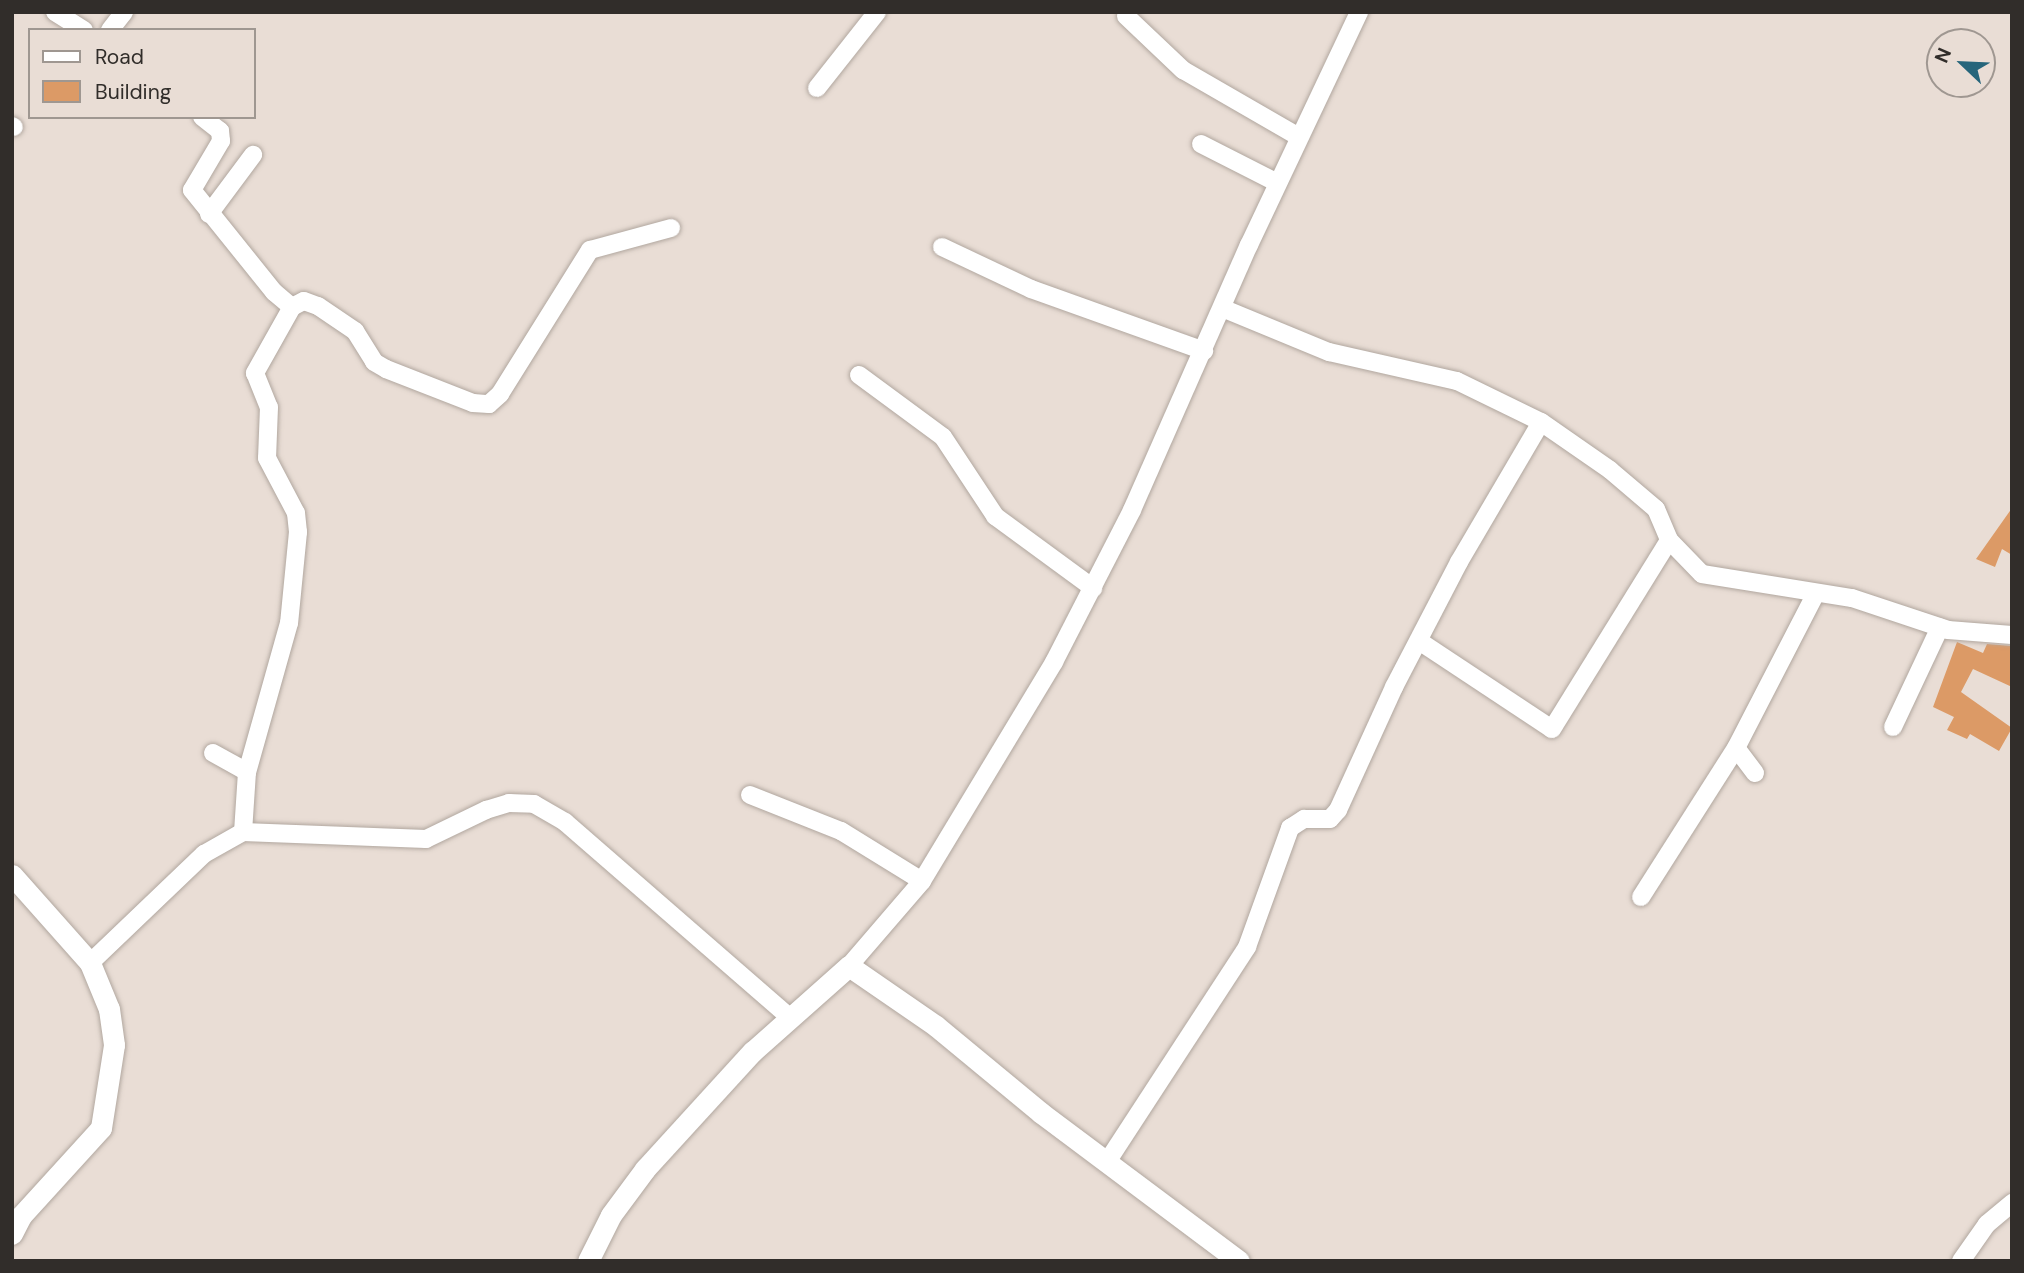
<!DOCTYPE html>
<style>
body{margin:0}
#map{position:relative;width:2024px;height:1273px;overflow:hidden;background:#e9ddd5;font-family:"DM Sans",sans-serif}
div>[style]{position:absolute}
[style*='--x']{left:calc(var(--x)*1px);top:calc(var(--y)*1px);width:calc(var(--w)*1px);rotate:calc(var(--a)*1deg)}
.building>*{inset:0;background:#dc9a66}
.roads{filter:drop-shadow(0 0 2px #b1a79f) drop-shadow(0 0 2px #b1a79f)}
.minor>*{height:18px;margin:-9px;padding:0 9px;transform-origin:9px;border-radius:9px;background:#fff}
.tertiary>*{height:21px;margin:-10.5px;padding:0 10.5px;transform-origin:10.5px;border-radius:10.5px;background:#fff}
span{translate:-50% -50%;white-space:nowrap;text-align:center;line-height:1.15;-webkit-text-stroke:6px #e9ddd5;paint-order:stroke}
.frame{position:absolute;inset:0;border:14px solid #312d2a;pointer-events:none}
.legend{position:absolute;left:28px;top:28px;width:228px;height:91px;box-sizing:border-box;background:#e9ddd5;border:2px solid #9f9791;margin:0;padding:9px 12px;list-style:none;font-size:21px;color:#312d2a}
.legend li{display:flex;align-items:center;gap:14px;height:35px}
.legend b{width:35px;border:2px solid #9f9791}
.north{position:absolute;left:1926px;top:28px;width:70px;height:70px;box-sizing:border-box;background:#e9ddd5;border:2px solid #9f9791;border-radius:50%;rotate:293deg;font-size:19px;font-weight:700;line-height:28px;text-align:center;color:#312d2a}
.north::after{content:'';display:block;margin:auto;width:24px;height:32px;background:#26657b;clip-path:polygon(50% 0,100% 100%,50% 72%,0 100%)}
</style>
<div id="map">
<div class="building">
<i style="clip-path:polygon(2012px 508px,2012px 555px,2002px 549px,1995px 567px,1976px 559px)"></i>
<i style="clip-path:polygon(1957px 642px,1983px 653px,1987px 644px,2012px 646px,2012px 687px,1973px 669px,1961px 692px,2012px 728px,1999px 751px,1970px 734px,1967px 739px,1947px 730px,1954px 717px,1933px 707px)"></i>
</div>
<div class="roads">
<div class="minor">
<i style="--x:55;--y:12;--w:34;--a:32"></i>
<i style="--x:1126;--y:16;--w:79;--a:43.5"></i>
<i style="--x:1183;--y:70;--w:134;--a:30"></i>
<i style="--x:110;--y:30;--w:23;--a:-52"></i>
<i style="--x:817;--y:88;--w:97;--a:-51.7"></i>
<i style="--x:202;--y:117;--w:23;--a:38"></i>
<i style="--x:220;--y:131;--w:10;--a:84"></i>
<i style="--x:221;--y:141;--w:57;--a:120.6"></i>
<i style="--x:192;--y:190;--w:131;--a:51.2"></i>
<i style="--x:274;--y:292;--w:23;--a:40"></i>
<i style="--x:292;--y:307;--w:76;--a:119.3"></i>
<i style="--x:255;--y:373;--w:37;--a:68"></i>
<i style="--x:269;--y:407;--w:51;--a:92.2"></i>
<i style="--x:267;--y:458;--w:62;--a:62.2"></i>
<i style="--x:296;--y:513;--w:19;--a:84"></i>
<i style="--x:298;--y:532;--w:91;--a:95.6"></i>
<i style="--x:289;--y:623;--w:155;--a:105.7"></i>
<i style="--x:247;--y:772;--w:60;--a:93.8"></i>
<i style="--x:12;--y:126;--w:2;--a:27"></i>
<i style="--x:1201;--y:144;--w:86;--a:26.9"></i>
<i style="--x:209;--y:214;--w:74;--a:-53.3"></i>
<i style="--x:942;--y:247;--w:98;--a:25.3"></i>
<i style="--x:1031;--y:289;--w:184;--a:19.7"></i>
<i style="--x:292;--y:307;--w:13;--a:-27"></i>
<i style="--x:304;--y:301;--w:15;--a:20"></i>
<i style="--x:318;--y:306;--w:45;--a:34"></i>
<i style="--x:355;--y:331;--w:36;--a:58"></i>
<i style="--x:374;--y:362;--w:14;--a:30"></i>
<i style="--x:386;--y:369;--w:93;--a:21.3"></i>
<i style="--x:473;--y:403;--w:16;--a:4"></i>
<i style="--x:489;--y:404;--w:15;--a:-42"></i>
<i style="--x:500;--y:394;--w:170;--a:-58"></i>
<i style="--x:590;--y:250;--w:84;--a:-15.2"></i>
<i style="--x:1222;--y:308;--w:116;--a:22.4"></i>
<i style="--x:1329;--y:352;--w:131;--a:12.8"></i>
<i style="--x:1457;--y:381;--w:93;--a:26"></i>
<i style="--x:1541;--y:422;--w:84;--a:34.8"></i>
<i style="--x:1610;--y:470;--w:60;--a:40.3"></i>
<i style="--x:1656;--y:509;--w:34;--a:67"></i>
<i style="--x:1669;--y:540;--w:47;--a:45.9"></i>
<i style="--x:1702;--y:574;--w:152;--a:9.1"></i>
<i style="--x:1852;--y:598;--w:101;--a:18.4"></i>
<i style="--x:1948;--y:630;--w:64;--a:4.5"></i>
<i style="--x:859;--y:375;--w:104;--a:36.4"></i>
<i style="--x:943;--y:437;--w:95;--a:56.6"></i>
<i style="--x:995;--y:516;--w:122;--a:36.3"></i>
<i style="--x:1419;--y:641;--w:159;--a:33.5"></i>
<i style="--x:1552;--y:729;--w:222;--a:-58.2"></i>
<i style="--x:1893;--y:727;--w:110;--a:-64.8"></i>
<i style="--x:213;--y:753;--w:39;--a:29"></i>
<i style="--x:1755;--y:773;--w:31;--a:-127"></i>
<i style="--x:1736;--y:748;--w:174;--a:-62.7"></i>
<i style="--x:750;--y:795;--w:98;--a:21.6"></i>
<i style="--x:841;--y:831;--w:95;--a:31.7"></i>
<i style="--x:1641;--y:897;--w:177;--a:-57.5"></i>
<i style="--x:90;--y:963;--w:158;--a:-43.7"></i>
<i style="--x:204;--y:854;--w:45;--a:-29.4"></i>
<i style="--x:243;--y:832;--w:183;--a:2.2"></i>
<i style="--x:426;--y:839;--w:67;--a:-25.8"></i>
<i style="--x:486;--y:810;--w:24;--a:-17"></i>
<i style="--x:509;--y:803;--w:25;--a:2"></i>
<i style="--x:534;--y:804;--w:36;--a:30"></i>
<i style="--x:565;--y:822;--w:297;--a:41"></i>
<i style="--x:849;--y:966;--w:112;--a:-49.3"></i>
<i style="--x:922;--y:881;--w:256;--a:-58.9"></i>
<i style="--x:1054;--y:662;--w:171;--a:-62.8"></i>
<i style="--x:1132;--y:510;--w:290;--a:-66.2"></i>
<i style="--x:1249;--y:245;--w:258;--a:-64.7"></i>
<i style="--x:1107;--y:1162;--w:257;--a:-56.9"></i>
<i style="--x:1247;--y:947;--w:127;--a:-70.1"></i>
<i style="--x:1290;--y:828;--w:17;--a:-33"></i>
<i style="--x:1304;--y:819;--w:26;--a:0"></i>
<i style="--x:1330;--y:819;--w:12;--a:-48"></i>
<i style="--x:1338;--y:810;--w:135;--a:-65.5"></i>
<i style="--x:1394;--y:687;--w:141;--a:-62.5"></i>
<i style="--x:1459;--y:562;--w:162;--a:-59.6"></i>
<i style="--x:1961;--y:1261;--w:45;--a:-54.9"></i>
<i style="--x:1987;--y:1224;--w:33;--a:-40"></i>
</div>
<div class="tertiary">
<i style="--x:12;--y:875;--w:118;--a:48.4"></i>
<i style="--x:90;--y:963;--w:50;--a:67.6"></i>
<i style="--x:109;--y:1009;--w:36;--a:82"></i>
<i style="--x:114;--y:1045;--w:84;--a:98.9"></i>
<i style="--x:101;--y:1128;--w:119;--a:132.3"></i>
<i style="--x:21;--y:1216;--w:20;--a:117"></i>
<i style="--x:588;--y:1261;--w:51;--a:-63.4"></i>
<i style="--x:611;--y:1215;--w:57;--a:-53.5"></i>
<i style="--x:645;--y:1169;--w:159;--a:-47.6"></i>
<i style="--x:752;--y:1052;--w:130;--a:-41.6"></i>
<i style="--x:849;--y:966;--w:106;--a:34.6"></i>
<i style="--x:936;--y:1026;--w:136;--a:39.6"></i>
<i style="--x:1041;--y:1113;--w:247;--a:36.8"></i>
</div>
</div>
<div class="frame"></div>
<ul class="legend">
<li><b style="height:9px;background:#fff"></b>Road</li>
<li><b style="height:19px;background:#dc9a66"></b>Building</li>
</ul>
<div class="north">N</div>
</div>
